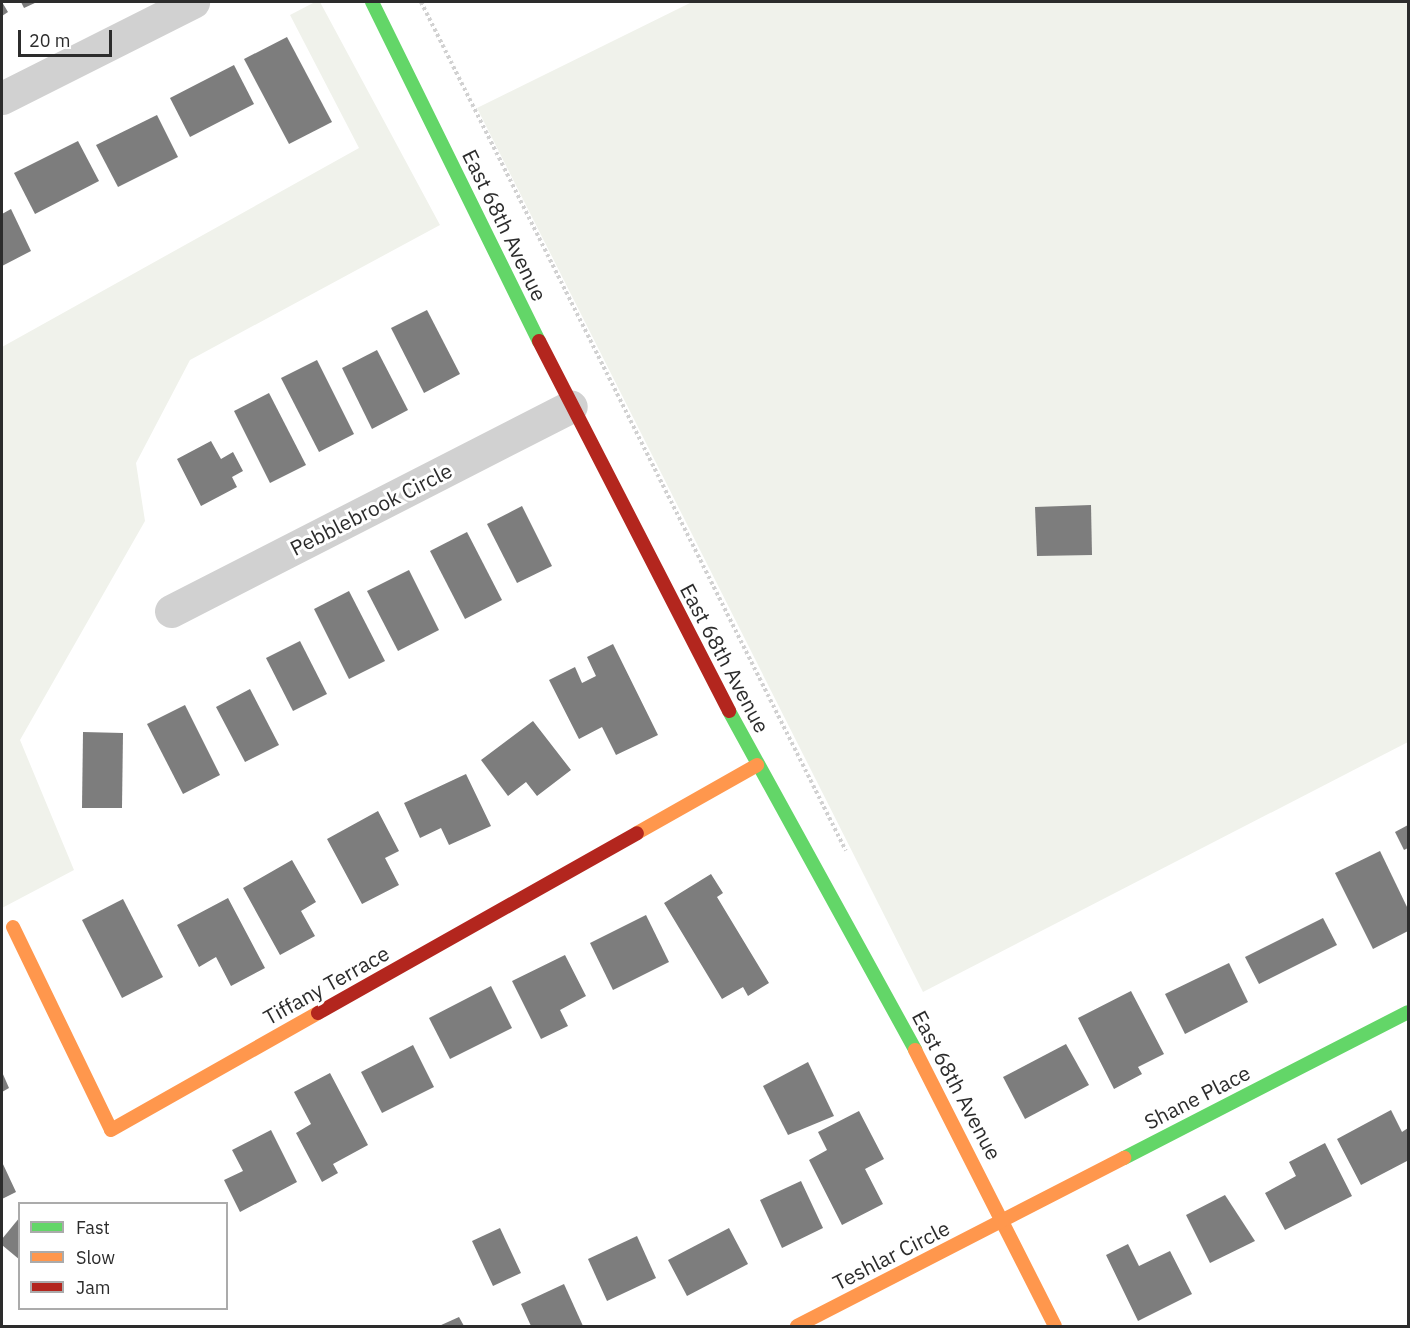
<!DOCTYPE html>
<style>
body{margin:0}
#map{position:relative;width:1410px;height:1328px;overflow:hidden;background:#fff;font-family:"IBM Plex Sans",sans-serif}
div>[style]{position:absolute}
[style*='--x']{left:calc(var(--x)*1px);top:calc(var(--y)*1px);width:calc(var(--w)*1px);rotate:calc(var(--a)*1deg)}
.green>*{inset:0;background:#f0f2eb}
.building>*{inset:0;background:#7d7d7d}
.path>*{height:4px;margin-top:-2px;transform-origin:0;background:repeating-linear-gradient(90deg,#d1d1d1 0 3px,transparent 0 6px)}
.street>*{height:33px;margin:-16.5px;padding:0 16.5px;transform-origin:16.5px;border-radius:16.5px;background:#d1d1d1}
.fast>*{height:14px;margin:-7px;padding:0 7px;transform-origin:7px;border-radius:7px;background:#63d668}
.slow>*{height:14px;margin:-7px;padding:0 7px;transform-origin:7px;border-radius:7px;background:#ff974d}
.jam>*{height:14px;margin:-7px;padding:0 7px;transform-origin:7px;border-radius:7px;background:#b3261e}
span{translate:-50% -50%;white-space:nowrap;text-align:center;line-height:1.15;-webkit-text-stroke:6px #fff;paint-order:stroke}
.street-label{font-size:21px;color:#2c2c2c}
.frame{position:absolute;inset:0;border:3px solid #2c2c2c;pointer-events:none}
.legend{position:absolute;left:18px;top:1202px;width:210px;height:108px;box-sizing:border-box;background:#fff;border:2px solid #ababab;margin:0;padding:8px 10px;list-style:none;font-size:18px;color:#2c2c2c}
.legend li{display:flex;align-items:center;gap:12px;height:30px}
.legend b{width:30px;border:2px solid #ababab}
.scale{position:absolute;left:18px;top:30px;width:94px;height:27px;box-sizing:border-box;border:3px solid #2c2c2c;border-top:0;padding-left:8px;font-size:18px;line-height:21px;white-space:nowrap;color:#2c2c2c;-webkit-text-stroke:4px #fff;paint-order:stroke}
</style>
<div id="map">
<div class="green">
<i style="clip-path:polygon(315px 2px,320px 2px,440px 225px,190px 360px,136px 463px,145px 521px,20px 740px,74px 870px,2px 908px,2px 347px,359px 148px,290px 15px)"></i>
<i style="clip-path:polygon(692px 2px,1408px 2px,1408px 742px,923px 992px,477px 108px)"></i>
</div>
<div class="building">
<i style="clip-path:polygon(2px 2px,8px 12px,2px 16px)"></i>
<i style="clip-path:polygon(21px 2px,37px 2px,24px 8px)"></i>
<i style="clip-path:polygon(287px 37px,332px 122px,289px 144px,244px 59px)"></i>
<i style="clip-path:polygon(234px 65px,254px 104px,190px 137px,170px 98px)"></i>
<i style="clip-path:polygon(157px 115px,178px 157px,118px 187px,96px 145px)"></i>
<i style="clip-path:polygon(78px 141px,99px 181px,35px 214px,14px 173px)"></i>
<i style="clip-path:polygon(11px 209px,31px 251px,2px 266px,2px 214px)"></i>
<i style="clip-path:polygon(427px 310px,460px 374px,424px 393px,391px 328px)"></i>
<i style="clip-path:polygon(377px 350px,408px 410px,372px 429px,342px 368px)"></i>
<i style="clip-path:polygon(317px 360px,354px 434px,319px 452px,281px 378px)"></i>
<i style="clip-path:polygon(269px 393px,306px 465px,270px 483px,234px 411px)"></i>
<i style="clip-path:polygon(211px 441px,221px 459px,233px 452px,243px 471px,232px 477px,237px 487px,201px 506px,177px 459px)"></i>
<i style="clip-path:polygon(1091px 505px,1092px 555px,1037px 556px,1035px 507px)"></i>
<i style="clip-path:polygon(522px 506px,552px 566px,517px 583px,487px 524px)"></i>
<i style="clip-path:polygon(467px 532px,502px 600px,465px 619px,430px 551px)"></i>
<i style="clip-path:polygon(409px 570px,439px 630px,398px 651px,367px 591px)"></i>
<i style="clip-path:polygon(349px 591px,385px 661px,349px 679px,314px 609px)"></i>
<i style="clip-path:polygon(300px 641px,327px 694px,293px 711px,266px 658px)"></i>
<i style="clip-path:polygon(613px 644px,658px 735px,616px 755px,602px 727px,579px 739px,549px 680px,575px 667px,582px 683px,596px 676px,587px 657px)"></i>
<i style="clip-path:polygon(250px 689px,279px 745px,245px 762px,216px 707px)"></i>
<i style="clip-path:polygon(185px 705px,220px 775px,183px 794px,147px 724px)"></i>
<i style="clip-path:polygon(533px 721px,571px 770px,537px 796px,526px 782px,508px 796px,481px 760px)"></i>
<i style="clip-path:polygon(83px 732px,123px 733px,122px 808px,82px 808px)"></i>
<i style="clip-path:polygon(466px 774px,491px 826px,449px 845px,441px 828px,420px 838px,404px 803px)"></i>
<i style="clip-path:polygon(378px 811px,399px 851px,385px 858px,399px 885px,362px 904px,327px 839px)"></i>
<i style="clip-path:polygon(1408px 825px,1408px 848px,1404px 850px,1395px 832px)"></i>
<i style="clip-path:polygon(1380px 851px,1408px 909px,1408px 931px,1373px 949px,1335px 873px)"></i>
<i style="clip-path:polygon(292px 860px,316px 902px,301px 911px,315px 936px,280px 955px,243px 888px)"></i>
<i style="clip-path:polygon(711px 874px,723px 893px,717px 897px,769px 983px,748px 996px,743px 987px,722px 999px,664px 903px)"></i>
<i style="clip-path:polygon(228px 898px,265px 968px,231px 986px,216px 957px,199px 967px,177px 925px)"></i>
<i style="clip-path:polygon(123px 899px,163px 977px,122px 998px,82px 920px)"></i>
<i style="clip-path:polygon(646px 915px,669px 962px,613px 990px,590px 943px)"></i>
<i style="clip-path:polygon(1323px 918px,1337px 945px,1259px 984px,1245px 957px)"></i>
<i style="clip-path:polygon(565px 955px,586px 996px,560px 1010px,568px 1026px,541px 1039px,512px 981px)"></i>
<i style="clip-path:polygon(1229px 963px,1248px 1002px,1185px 1034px,1165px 994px)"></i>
<i style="clip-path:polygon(491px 986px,512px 1028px,450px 1059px,429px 1018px)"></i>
<i style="clip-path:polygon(1131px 991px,1164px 1054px,1138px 1067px,1142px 1074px,1114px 1089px,1078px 1018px)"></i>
<i style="clip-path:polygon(1066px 1044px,1089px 1085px,1025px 1119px,1003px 1077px)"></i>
<i style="clip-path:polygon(413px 1045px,434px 1087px,382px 1113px,361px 1072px)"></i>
<i style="clip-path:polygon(808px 1062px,834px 1116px,788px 1135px,763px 1086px)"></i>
<i style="clip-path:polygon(2px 1072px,9px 1088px,2px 1092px)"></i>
<i style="clip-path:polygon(330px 1073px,368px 1145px,333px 1164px,338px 1173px,322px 1182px,296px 1133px,311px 1124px,294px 1092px)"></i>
<i style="clip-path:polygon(1391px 1110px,1402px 1132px,1408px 1128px,1408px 1164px,1407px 1161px,1361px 1185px,1337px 1139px)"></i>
<i style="clip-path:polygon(859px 1111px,884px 1159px,865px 1169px,883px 1204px,842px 1225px,809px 1160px,827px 1150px,818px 1132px)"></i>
<i style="clip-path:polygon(271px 1130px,297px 1182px,240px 1212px,224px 1180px,243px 1171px,232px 1150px)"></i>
<i style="clip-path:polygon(1325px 1143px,1352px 1196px,1285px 1230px,1265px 1193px,1296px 1176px,1289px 1162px)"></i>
<i style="clip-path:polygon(2px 1162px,16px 1192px,2px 1199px)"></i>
<i style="clip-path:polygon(801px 1181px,823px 1228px,782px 1248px,760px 1200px)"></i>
<i style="clip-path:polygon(1225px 1195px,1255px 1241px,1210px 1263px,1186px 1215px)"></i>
<i style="clip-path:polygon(20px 1217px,20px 1260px,2px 1245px,2px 1239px)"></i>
<i style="clip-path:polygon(500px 1228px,521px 1273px,493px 1286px,472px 1241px)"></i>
<i style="clip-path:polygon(729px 1228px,748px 1264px,687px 1296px,668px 1260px)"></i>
<i style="clip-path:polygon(637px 1236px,656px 1278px,607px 1301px,588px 1259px)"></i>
<i style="clip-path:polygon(1128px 1244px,1139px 1266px,1170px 1251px,1192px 1294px,1138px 1321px,1106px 1255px)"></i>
<i style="clip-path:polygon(564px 1284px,583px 1326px,531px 1326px,521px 1304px)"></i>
<i style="clip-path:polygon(459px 1317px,464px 1326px,439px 1326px)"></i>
</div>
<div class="path">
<i style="--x:421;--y:2;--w:949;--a:63.41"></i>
</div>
<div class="street">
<i style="--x:2;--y:98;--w:214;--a:-26.7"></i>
<i style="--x:171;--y:611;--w:449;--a:-27.1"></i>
</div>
<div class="fast">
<i style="--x:372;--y:2;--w:378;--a:63.8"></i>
<i style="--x:729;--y:711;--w:387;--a:61.2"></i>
<i style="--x:1124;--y:1158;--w:319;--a:-27.2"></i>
</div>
<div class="slow">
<i style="--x:637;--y:833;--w:138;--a:-29.5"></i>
<i style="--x:13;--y:927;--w:225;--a:64.2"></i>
<i style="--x:111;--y:1130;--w:238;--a:-29.5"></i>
<i style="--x:915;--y:1050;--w:309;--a:63.1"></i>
<i style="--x:797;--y:1326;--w:368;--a:-27.2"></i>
</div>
<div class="jam">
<i style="--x:539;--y:341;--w:416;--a:62.8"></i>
<i style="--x:318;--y:1013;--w:366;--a:-29.4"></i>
</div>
<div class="street-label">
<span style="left:505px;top:225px;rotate:64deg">East 68th Avenue</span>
<span style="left:371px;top:509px;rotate:-27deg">Pebblebrook Circle</span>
<span style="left:725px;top:658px;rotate:62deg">East 68th Avenue</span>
<span style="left:326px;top:985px;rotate:-29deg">Tiffany Terrace</span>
<span style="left:957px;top:1085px;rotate:62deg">East 68th Avenue</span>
<span style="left:1197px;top:1097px;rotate:-27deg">Shane Place</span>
<span style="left:891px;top:1255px;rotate:-27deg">Teshlar Circle</span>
</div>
<div class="frame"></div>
<ul class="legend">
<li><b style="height:8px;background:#63d668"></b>Fast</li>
<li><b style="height:8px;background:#ff974d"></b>Slow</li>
<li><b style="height:8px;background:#b3261e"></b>Jam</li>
</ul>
<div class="scale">20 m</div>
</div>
